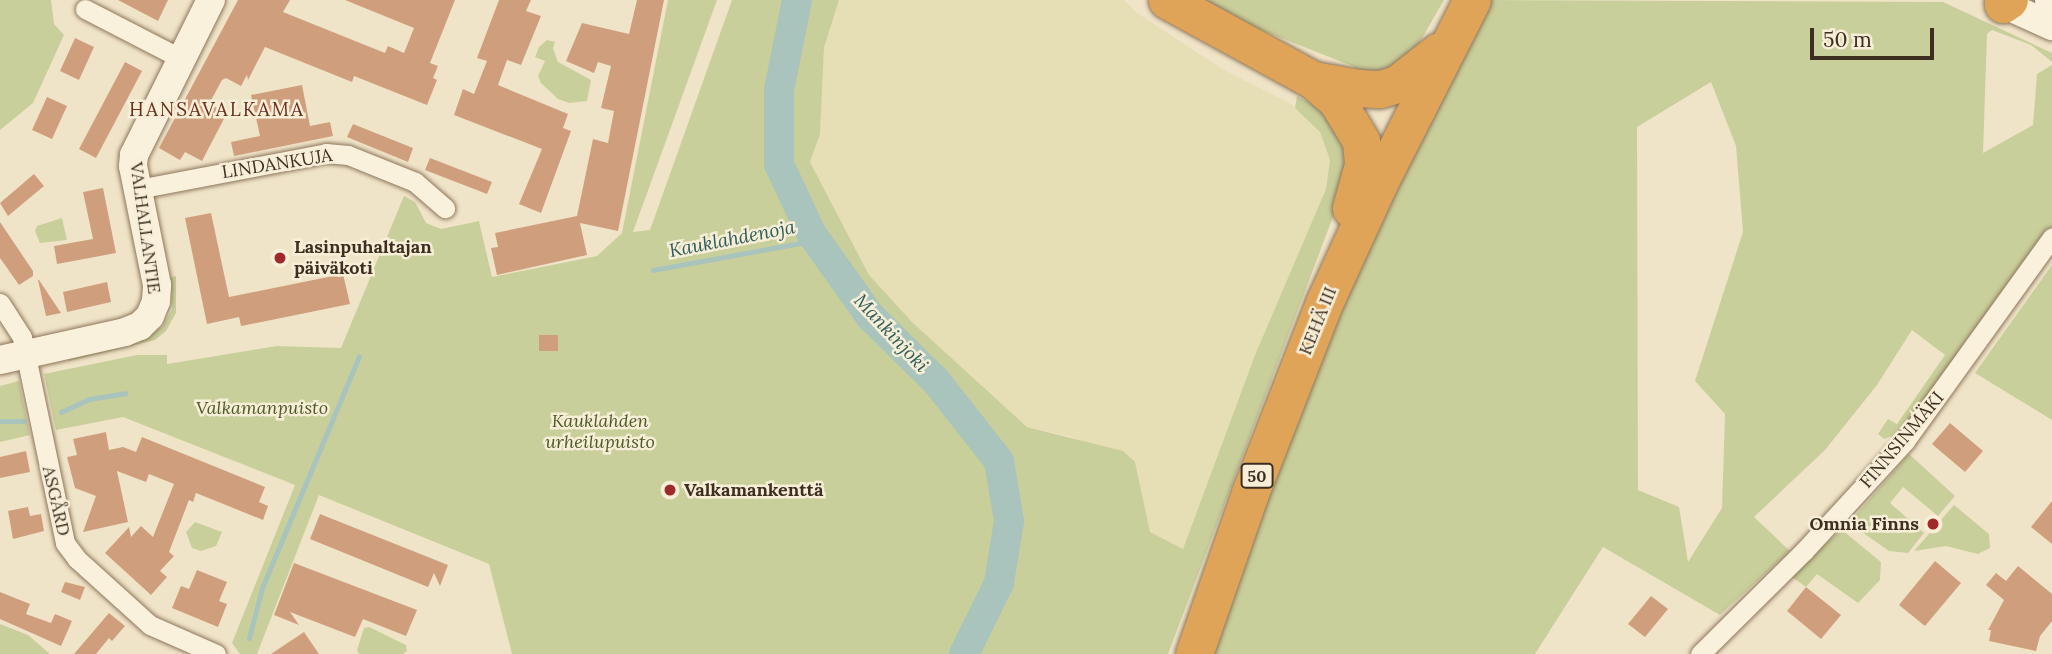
<!DOCTYPE html>
<meta charset="utf-8">
<style>
body{margin:0}
#map{position:relative;width:2052px;height:654px;overflow:hidden;background:#f0e4c8;font-family:Lora,serif}
div>[style]{position:absolute}
[style*='--x']{left:calc(var(--x)*1px);top:calc(var(--y)*1px);width:calc(var(--w)*1px);rotate:calc(var(--a)*1deg)}
.farmland>*{inset:0;background:#e6deb5}
.green>*{inset:0;background:#c9cf9b}
.stream>*{height:5px;margin:-2.5px;padding:0 2.5px;transform-origin:2.5px;border-radius:2.5px;background:#a9c4bc}
.river>*{height:30px;margin:-15px;padding:0 15px;transform-origin:15px;border-radius:15px;background:#a9c4bc}
.building>*{inset:0;background:#cf9f7d}
.roads{filter:drop-shadow(0 0 2px #8d765c) drop-shadow(0 0 2px #8d765c)}
.street>*{height:19px;margin:-9.5px;padding:0 9.5px;transform-origin:9.5px;border-radius:9.5px;background:#faf1dc}
.secondary>*{height:28px;margin:-14px;padding:0 14px;transform-origin:14px;border-radius:14px;background:#faf1dc}
.highway>*{height:37px;margin:-18.5px;padding:0 18.5px;transform-origin:18.5px;border-radius:18.5px;background:#e0a458}
.dots>*{width:19px;height:19px;translate:-50% -50%;box-sizing:border-box;border:4px solid #f7eed8;border-radius:50%}
span{translate:-50% -50%;white-space:nowrap;text-align:center;line-height:1.15;-webkit-text-stroke:5px #f7eed8;paint-order:stroke}
.shield-label span{padding:2px 5px;background:#f7eed8;border:2px solid;border-radius:5px;-webkit-text-stroke-width:0}
.shield-label{font-size:16px;color:#3d2e20;font-weight:700}
.street-label{font-size:18px;color:#3d2e20}
.poi-label{font-size:18px;color:#3d2e20;font-weight:700}
.left{translate:0 -50%;text-align:left}
.right{translate:-100% -50%;text-align:right}
.park-label{font-size:18px;color:#4d5a26;font-style:italic}
.neighbourhood-label{font-size:19px;color:#6b2e1e;letter-spacing:2px}
.water-label{font-size:19px;color:#2f5d5a;font-style:italic}
.scale{position:absolute;left:1810px;top:28px;width:124px;height:32px;box-sizing:border-box;border:4px solid #3d2e20;border-top:0;padding-left:9px;font-size:21px;line-height:24px;white-space:nowrap;color:#3d2e20;-webkit-text-stroke:5px #f7eed8;paint-order:stroke}
</style>
<div id="map">
<div class="farmland">
<i style="clip-path:polygon(839px 0,1124px 0,1137px 13px,1224px 70px,1291px 104px,1320px 132px,1330px 160px,1326px 189px,1255px 355px,1183px 549px,1150px 532px,1135px 462px,1069px 436px,1027px 427px,912px 322px,869px 275px,810px 162px,820px 134px,824px 48px)"></i>
</div>
<div class="green">
<i style="clip-path:polygon(0 0,51px 0,54px 24px,64px 35px,33px 103px,0 130px)"></i>
<i style="clip-path:polygon(668px 0,717px 0,633px 232px,650px 230px,732px 0,839px 0,824px 48px,820px 134px,810px 162px,869px 275px,912px 322px,1027px 427px,1123px 451px,1135px 462px,1150px 532px,1183px 549px,1255px 355px,1326px 189px,1330px 160px,1320px 132px,1295px 108px,1297px 96px,1336px 118px,1350px 154px,1342px 193px,1168px 654px,512px 654px,489px 564px,319px 495px,257px 654px,240px 654px,232px 643px,295px 485px,123px 417px,56px 430px,44px 374px,137px 355px,167px 355px,167px 364px,277px 346px,341px 348px,404px 196px,415px 202px,426px 223px,441px 229px,479px 221px,492px 277px,597px 256px,622px 233px)"></i>
<i style="clip-path:polygon(1202px 0,1444px 0,1414px 52px,1389px 71px,1365px 74px,1352px 66px,1231px 18px)"></i>
<i style="clip-path:polygon(evenodd,1490px 0,1943px 2px,2052px 53px,2052px 62px,2031px 45px,1992px 30px,1987px 34px,1983px 153px,2033px 125px,2037px 74px,2052px 65px,2052px 227px,1964px 343px,1907px 431px,1884px 439px,1878px 434px,1888px 419px,1897px 424px,1945px 355px,1912px 330px,1877px 385px,1825px 450px,1754px 517px,1790px 551px,1720px 615px,1603px 547px,1535px 654px,1211px 654px,1275px 473px,1376px 222px,1490px 0,1711px 82px,1736px 146px,1743px 232px,1695px 381px,1725px 414px,1722px 508px,1688px 562px,1679px 507px,1638px 490px,1637px 127px,1711px 82px)"></i>
<i style="clip-path:polygon(547px 40px,555px 42px,553px 48px,558px 62px,591px 80px,587px 101px,569px 103px,558px 99px,541px 83px,538px 76px,545px 61px,535px 57px,539px 47px)"></i>
<i style="clip-path:polygon(62px 218px,67px 240px,40px 243px,35px 231px,37px 226px)"></i>
<i style="clip-path:polygon(2052px 265px,2052px 420px,1975px 373px)"></i>
<i style="clip-path:polygon(176px 276px,176px 313px,166px 331px,155px 340px,69px 361px,68px 355px,142px 339px,162px 327px,172px 310px,171px 277px)"></i>
<i style="clip-path:polygon(19px 381px,30px 435px,0 442px,0 386px)"></i>
<i style="clip-path:polygon(1909px 454px,1955px 496px,1938px 516px,1903px 487px,1890px 503px,1924px 533px,1908px 553px,1889px 551px,1849px 523px)"></i>
<i style="clip-path:polygon(1954px 505px,1989px 534px,1990px 548px,1978px 554px,1946px 546px,1914px 551px)"></i>
<i style="clip-path:polygon(195px 522px,222px 532px,216px 546px,201px 551px,192px 548px,186px 532px)"></i>
<i style="clip-path:polygon(1842px 530px,1881px 562px,1880px 580px,1858px 603px,1817px 574px,1806px 587px,1789px 575px)"></i>
<i style="clip-path:polygon(0 624px,28px 635px,50px 654px,0 654px)"></i>
<i style="clip-path:polygon(369px 627px,406px 645px,407px 651px,403px 654px,359px 654px,357px 650px,364px 628px)"></i>
</div>
<div class="stream">
<i style="--x:653;--y:270;--w:166;--a:-10.4"></i>
<i style="--x:61;--y:412;--w:31;--a:-25"></i>
<i style="--x:89;--y:399;--w:37;--a:-9"></i>
<i style="--x:0;--y:421;--w:24;--a:0"></i>
<i style="--x:249;--y:638;--w:52;--a:-75.4"></i>
<i style="--x:262;--y:588;--w:251;--a:-67.3"></i>
</div>
<div class="river">
<i style="--x:797;--y:0;--w:92;--a:101.3"></i>
<i style="--x:779;--y:90;--w:74;--a:90"></i>
<i style="--x:779;--y:164;--w:76;--a:65.1"></i>
<i style="--x:811;--y:233;--w:102;--a:54.6"></i>
<i style="--x:870;--y:316;--w:93;--a:44.6"></i>
<i style="--x:936;--y:381;--w:102;--a:51.8"></i>
<i style="--x:999;--y:461;--w:61;--a:80.5"></i>
<i style="--x:1009;--y:521;--w:63;--a:99.2"></i>
<i style="--x:999;--y:583;--w:79;--a:116.2"></i>
</div>
<div class="building">
<i style="clip-path:polygon(118px 0,168px 0,158px 21px)"></i>
<i style="clip-path:polygon(238px 0,290px 0,283px 12px,385px 53px,388px 46px,404px 53px,414px 28px,345px 0,455px 0,430px 63px,438px 66px,433px 78px,437px 80px,427px 105px,354px 76px,352px 82px,265px 47px,248px 80px,247px 75px,241px 86px,226px 78px,222px 80px,209px 104px,227px 113px,202px 161px,185px 152px,180px 160px,159px 148px)"></i>
<i style="clip-path:polygon(499px 0,531px 0,526px 11px,541px 16px,521px 65px,507px 60px,498px 85px,568px 114px,563px 128px,571px 131px,541px 213px,519px 204px,542px 149px,454px 115px,463px 89px,474px 94px,487px 61px,477px 58px)"></i>
<i style="clip-path:polygon(637px 0,664px 0,618px 231px,580px 223px,587px 255px,497px 275px,491px 248px,498px 247px,495px 233px,577px 216px,593px 139px,608px 143px,614px 111px,601px 108px,611px 66px,598px 62px,594px 73px,566px 61px,582px 23px,629px 34px)"></i>
<i style="clip-path:polygon(75px 38px,94px 47px,79px 80px,60px 71px)"></i>
<i style="clip-path:polygon(125px 62px,142px 71px,96px 158px,79px 149px)"></i>
<i style="clip-path:polygon(302px 85px,310px 126px,330px 122px,333px 136px,234px 156px,231px 142px,260px 136px,251px 95px)"></i>
<i style="clip-path:polygon(47px 97px,67px 106px,52px 139px,32px 130px)"></i>
<i style="clip-path:polygon(353px 124px,413px 148px,408px 162px,347px 137px)"></i>
<i style="clip-path:polygon(430px 158px,492px 182px,487px 194px,425px 170px)"></i>
<i style="clip-path:polygon(34px 174px,44px 186px,8px 216px,0 203px)"></i>
<i style="clip-path:polygon(103px 188px,116px 253px,57px 264px,54px 246px,93px 239px,83px 192px)"></i>
<i style="clip-path:polygon(211px 213px,229px 297px,343px 274px,350px 304px,241px 326px,239px 317px,207px 324px,185px 218px)"></i>
<i style="clip-path:polygon(0 222px,33px 271px,33px 276px,19px 285px,0 258px)"></i>
<i style="clip-path:polygon(38px 280px,39px 280px,61px 313px,46px 316px)"></i>
<i style="clip-path:polygon(107px 282px,111px 302px,67px 312px,63px 292px)"></i>
<i style="clip-path:polygon(539px 335px,558px 335px,558px 351px,539px 351px)"></i>
<i style="clip-path:polygon(1950px 423px,1983px 451px,1965px 472px,1932px 444px)"></i>
<i style="clip-path:polygon(106px 432px,109px 450px,123px 447px,136px 452px,142px 437px,265px 487px,259px 502px,268px 506px,263px 520px,196px 493px,193px 502px,189px 500px,169px 552px,174px 556px,160px 571px,167px 577px,151px 595px,105px 553px,129px 527px,131px 537px,141px 526px,153px 537px,174px 484px,149px 474px,146px 482px,117px 471px,128px 522px,83px 532px,96px 496px,75px 488px,67px 457px,77px 455px,73px 439px)"></i>
<i style="clip-path:polygon(26px 451px,30px 472px,0 478px,0 457px)"></i>
<i style="clip-path:polygon(2052px 501px,2052px 544px,2031px 527px)"></i>
<i style="clip-path:polygon(28px 507px,30px 516px,41px 514px,44px 531px,13px 539px,8px 511px)"></i>
<i style="clip-path:polygon(320px 514px,448px 565px,440px 586px,434px 573px,428px 587px,310px 539px)"></i>
<i style="clip-path:polygon(1935px 561px,1961px 583px,1925px 626px,1899px 605px)"></i>
<i style="clip-path:polygon(294px 563px,417px 610px,406px 636px,363px 619px,355px 637px,290px 612px,299px 625px,274px 615px)"></i>
<i style="clip-path:polygon(2018px 566px,2052px 594px,2052px 621px,2040px 636px,2036px 651px,1989px 641px,1991px 630px,1988px 630px,2004px 600px,1986px 585px,1996px 573px,2006px 581px)"></i>
<i style="clip-path:polygon(197px 570px,227px 582px,219px 601px,227px 604px,218px 627px,172px 608px,181px 586px,189px 589px)"></i>
<i style="clip-path:polygon(65px 582px,85px 587px,80px 600px,61px 592px)"></i>
<i style="clip-path:polygon(1806px 587px,1841px 615px,1821px 639px,1787px 611px)"></i>
<i style="clip-path:polygon(0 592px,30px 604px,26px 614px,51px 623px,55px 614px,72px 621px,61px 646px,0 619px)"></i>
<i style="clip-path:polygon(1651px 596px,1668px 609px,1645px 637px,1628px 624px)"></i>
<i style="clip-path:polygon(109px 613px,125px 626px,112px 641px,109px 638px,96px 654px,74px 654px)"></i>
<i style="clip-path:polygon(304px 632px,319px 654px,271px 654px)"></i>
</div>
<div class="roads">
<div class="street">
<i style="--x:85;--y:9;--w:107;--a:27.3"></i>
<i style="--x:138;--y:189;--w:191;--a:-10.8"></i>
<i style="--x:326;--y:153;--w:22;--a:5"></i>
<i style="--x:348;--y:155;--w:72;--a:21.9"></i>
<i style="--x:415;--y:182;--w:40;--a:41"></i>
<i style="--x:0;--y:303;--w:40;--a:57.1"></i>
<i style="--x:22;--y:337;--w:210;--a:78.2"></i>
<i style="--x:65;--y:543;--w:20;--a:53"></i>
<i style="--x:77;--y:559;--w:98;--a:42.1"></i>
<i style="--x:150;--y:625;--w:72;--a:23.7"></i>
<i style="--x:1700;--y:654;--w:146;--a:-44.7"></i>
<i style="--x:1804;--y:551;--w:149;--a:-47.4"></i>
<i style="--x:1905;--y:441;--w:251;--a:-54.2"></i>
</div>
<div class="secondary">
<i style="--x:2049;--y:0;--w:3;--a:18"></i>
<i style="--x:2003;--y:4;--w:54;--a:24.2"></i>
<i style="--x:0;--y:360;--w:128;--a:-12.6"></i>
<i style="--x:125;--y:332;--w:16;--a:-22"></i>
<i style="--x:140;--y:326;--w:14;--a:-45"></i>
<i style="--x:150;--y:316;--w:16;--a:-68"></i>
<i style="--x:156;--y:301;--w:16;--a:-86"></i>
<i style="--x:157;--y:285;--w:121;--a:-101.4"></i>
<i style="--x:133;--y:166;--w:11;--a:-85"></i>
<i style="--x:134;--y:155;--w:173;--a:-63.6"></i>
</div>
<div class="highway">
<i style="--x:1167;--y:0;--w:166;--a:28.7"></i>
<i style="--x:1313;--y:80;--w:32;--a:41"></i>
<i style="--x:1337;--y:101;--w:47;--a:59"></i>
<i style="--x:1361;--y:141;--w:24;--a:85"></i>
<i style="--x:1363;--y:165;--w:45;--a:105.6"></i>
<i style="--x:2003;--y:0;--w:4;--a:90"></i>
<i style="--x:2003;--y:4;--w:7;--a:-34"></i>
<i style="--x:1313;--y:80;--w:46;--a:10.1"></i>
<i style="--x:1358;--y:88;--w:22;--a:3"></i>
<i style="--x:1380;--y:89;--w:18;--a:-16"></i>
<i style="--x:1397;--y:84;--w:53;--a:-38.2"></i>
<i style="--x:1194;--y:654;--w:170;--a:-70.8"></i>
<i style="--x:1250;--y:493;--w:206;--a:-68.7"></i>
<i style="--x:1325;--y:301;--w:128;--a:-65.4"></i>
<i style="--x:1378;--y:185;--w:208;--a:-63.1"></i>
</div>
</div>
<div class="dots">
<i style="left:280px;top:258px;background:#9e2a2b"></i>
<i style="left:670px;top:490px;background:#9e2a2b"></i>
<i style="left:1933px;top:524px;background:#9e2a2b"></i>
</div>
<div class="shield-label">
<span style="left:1257px;top:476px">50</span>
</div>
<div class="street-label">
<span style="left:277px;top:164px;rotate:-9deg">LINDANKUJA</span>
<span style="left:145px;top:228px;rotate:82deg">VALHALLANTIE</span>
<span style="left:1318px;top:321px;rotate:-68deg">KEHÄ III</span>
<span style="left:1902px;top:440px;rotate:-50deg">FINNSINMÄKI</span>
<span style="left:56px;top:501px;rotate:77deg">ASGÅRD</span>
</div>
<div class="poi-label">
<span class="left" style="left:294px;top:258px">Lasinpuhaltajan<br>päiväkoti</span>
<span class="left" style="left:684px;top:490px">Valkamankenttä</span>
<span class="right" style="left:1919px;top:524px">Omnia Finns</span>
</div>
<div class="park-label">
<span style="left:262px;top:408px">Valkamanpuisto</span>
<span style="left:600px;top:432px">Kauklahden<br>urheilupuisto</span>
</div>
<div class="neighbourhood-label">
<span style="left:217px;top:110px">HANSAVALKAMA</span>
</div>
<div class="water-label">
<span style="left:732px;top:239px;rotate:-11deg">Kauklahdenoja</span>
<span style="left:891px;top:333px;rotate:47deg">Mankinjoki</span>
</div>
<div class="scale">50 m</div>
</div>
